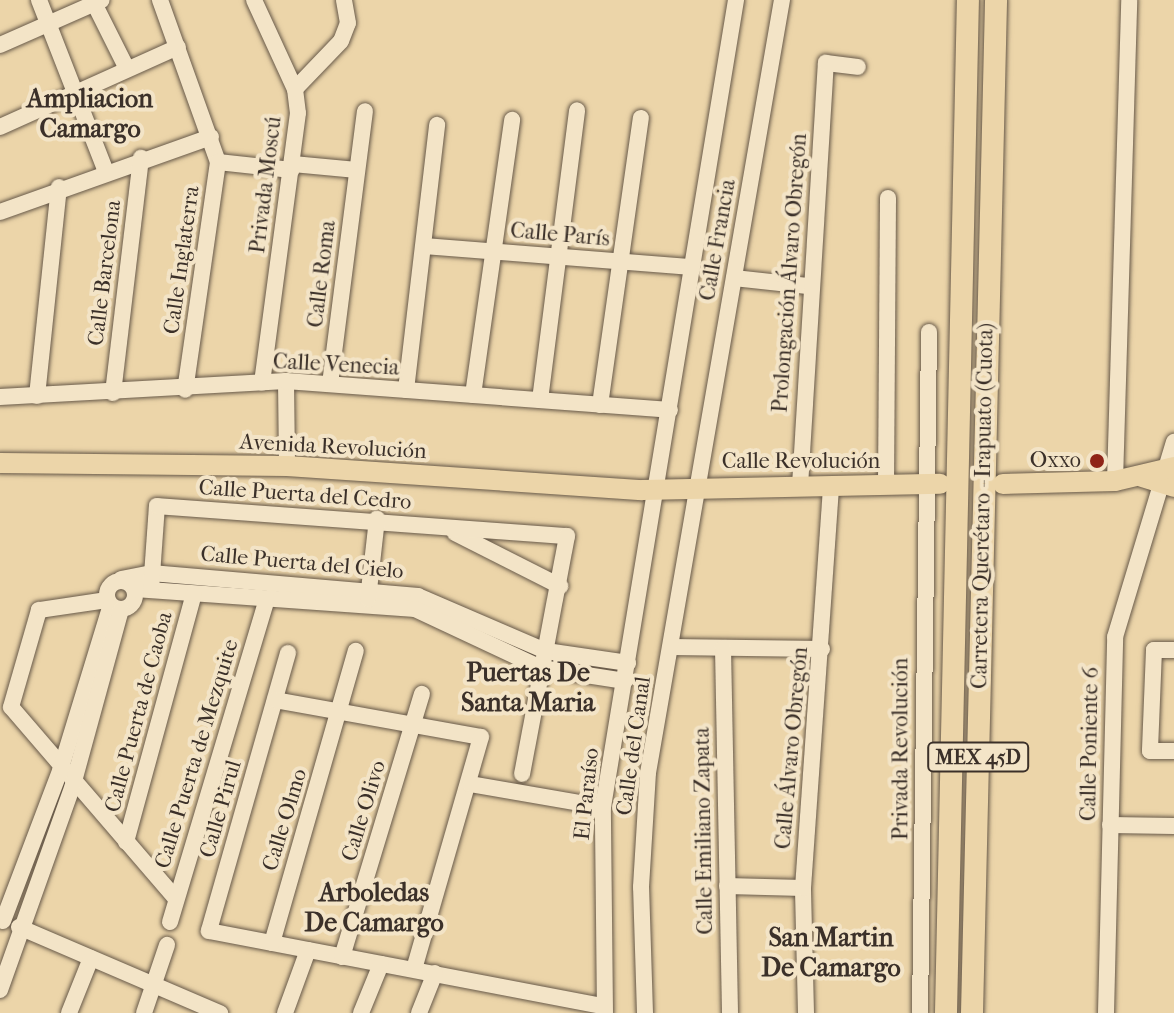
<!DOCTYPE html>
<meta charset="utf-8">
<style>
body{margin:0}
#map{position:relative;width:1174px;height:1013px;overflow:hidden;background:#ecd5a9;font-family:"IM FELL French Canon",serif}
div>[style]{position:absolute}
[style*='--x']{left:calc(var(--x)*1px);top:calc(var(--y)*1px);width:calc(var(--w)*1px);rotate:calc(var(--a)*1deg)}
.roads{filter:drop-shadow(0 0 2px #675949) drop-shadow(0 0 2px #675949)}
.minor>*{height:16px;margin:-8px;padding:0 8px;transform-origin:8px;border-radius:8px;background:#f3e4c7}
.minor>.ring{margin:-8px;padding:0;box-sizing:content-box;background:none;border:16px solid #f3e4c7;border-radius:50%}
.major>*{height:20px;margin:-10px;padding:0 10px;transform-origin:10px;border-radius:10px;background:#ecd5a9}
.highway>*{height:22px;margin:-11px;padding:0 11px;transform-origin:11px;border-radius:11px;background:#ecd5a9}
.dots>*{width:22px;height:22px;translate:-50% -50%;box-sizing:border-box;border:4px solid #f3e4c7;border-radius:50%}
span{translate:-50% -50%;white-space:nowrap;text-align:center;line-height:1.15;-webkit-text-stroke:8px #f3e4c7;paint-order:stroke}
.shield-label span{padding:2px 6px;background:#f3e4c7;border:2px solid;border-radius:6px;-webkit-text-stroke-width:0}
.shield-label{font-size:20px;color:#3b3029;font-weight:700}
.street-label{font-size:22px;color:#3b3029}
.poi-label{font-size:22px;color:#3b3029}
.right{translate:-100% -50%;text-align:right}
.quarter-label{font-size:26px;color:#3b3029;font-weight:700}
</style>
<div id="map">
<div class="roads">
<div class="minor">
<i style="--x:39;--y:0;--w:185;--a:68.7"></i>
<i style="--x:160;--y:0;--w:172;--a:70.3"></i>
<i style="--x:218;--y:162;--w:230;--a:98.2"></i>
<i style="--x:254;--y:0;--w:98;--a:65.3"></i>
<i style="--x:295;--y:89;--w:24;--a:83"></i>
<i style="--x:298;--y:113;--w:272;--a:97.6"></i>
<i style="--x:94;--y:3;--w:74;--a:63.4"></i>
<i style="--x:0;--y:45;--w:111;--a:-23.8"></i>
<i style="--x:295;--y:89;--w:66;--a:-46.2"></i>
<i style="--x:341;--y:41;--w:19;--a:-69"></i>
<i style="--x:348;--y:23;--w:23;--a:-100"></i>
<i style="--x:0;--y:127;--w:195;--a:-24.2"></i>
<i style="--x:218;--y:162;--w:74;--a:6.2"></i>
<i style="--x:293;--y:164;--w:64;--a:5.4"></i>
<i style="--x:0;--y:212;--w:224;--a:-19.6"></i>
<i style="--x:424;--y:246;--w:269;--a:4.5"></i>
<i style="--x:734;--y:278;--w:74;--a:6.2"></i>
<i style="--x:286;--y:381;--w:85;--a:89.3"></i>
<i style="--x:330;--y:384;--w:275;--a:-82.7"></i>
<i style="--x:406;--y:390;--w:267;--a:-83.3"></i>
<i style="--x:113;--y:393;--w:237;--a:-83.2"></i>
<i style="--x:473;--y:395;--w:278;--a:-81.9"></i>
<i style="--x:37;--y:396;--w:210;--a:-84"></i>
<i style="--x:0;--y:397;--w:286;--a:-3.2"></i>
<i style="--x:286;--y:381;--w:385;--a:4.3"></i>
<i style="--x:540;--y:400;--w:292;--a:-82.7"></i>
<i style="--x:600;--y:405;--w:290;--a:-81.9"></i>
<i style="--x:1115;--y:481;--w:481;--a:-88.3"></i>
<i style="--x:800;--y:486;--w:424;--a:-86.5"></i>
<i style="--x:826;--y:63;--w:32;--a:7"></i>
<i style="--x:886;--y:486;--w:288;--a:-89.6"></i>
<i style="--x:455;--y:533;--w:118;--a:26.8"></i>
<i style="--x:121;--y:579;--w:31;--a:-11"></i>
<i style="--x:151;--y:573;--w:268;--a:4.9"></i>
<i style="--x:418;--y:596;--w:139;--a:23.3"></i>
<i style="--x:546;--y:651;--w:83;--a:8.3"></i>
<i class="ring" style="left:107px;top:581px;width:12px;height:12px"></i>
<i style="--x:135;--y:589;--w:281;--a:4.1"></i>
<i style="--x:415;--y:609;--w:139;--a:25.1"></i>
<i style="--x:541;--y:668;--w:85;--a:8.8"></i>
<i style="--x:151;--y:589;--w:83;--a:-85.9"></i>
<i style="--x:157;--y:506;--w:411;--a:4.2"></i>
<i style="--x:567;--y:536;--w:242;--a:100.7"></i>
<i style="--x:368;--y:599;--w:81;--a:-83.6"></i>
<i style="--x:107;--y:600;--w:69;--a:171.6"></i>
<i style="--x:39;--y:610;--w:101;--a:106.1"></i>
<i style="--x:11;--y:707;--w:253;--a:49.3"></i>
<i style="--x:671;--y:647;--w:151;--a:0.8"></i>
<i style="--x:723;--y:648;--w:365;--a:88.9"></i>
<i style="--x:1174;--y:650;--w:20;--a:180"></i>
<i style="--x:1154;--y:650;--w:101;--a:92.3"></i>
<i style="--x:1150;--y:751;--w:24;--a:0"></i>
<i style="--x:288;--y:653;--w:289;--a:105.9"></i>
<i style="--x:209;--y:931;--w:402;--a:10.8"></i>
<i style="--x:275;--y:700;--w:209;--a:10.2"></i>
<i style="--x:481;--y:737;--w:241;--a:106.1"></i>
<i style="--x:470;--y:784;--w:135;--a:9.8"></i>
<i style="--x:1110;--y:825;--w:64;--a:0.9"></i>
<i style="--x:126;--y:842;--w:257;--a:-74.7"></i>
<i style="--x:727;--y:886;--w:76;--a:1.5"></i>
<i style="--x:3;--y:921;--w:160;--a:-69.2"></i>
<i style="--x:60;--y:771;--w:171;--a:-73"></i>
<i style="--x:170;--y:922;--w:337;--a:-73.3"></i>
<i style="--x:19;--y:927;--w:219;--a:23.2"></i>
<i style="--x:272;--y:943;--w:304;--a:-74"></i>
<i style="--x:342;--y:957;--w:275;--a:-73.1"></i>
<i style="--x:0;--y:990;--w:218;--a:-70.4"></i>
<i style="--x:73;--y:785;--w:182;--a:-74.7"></i>
<i style="--x:69;--y:1013;--w:59;--a:-68.2"></i>
<i style="--x:144;--y:1013;--w:72;--a:-71.3"></i>
<i style="--x:285;--y:1013;--w:67;--a:-69.9"></i>
<i style="--x:361;--y:1013;--w:53;--a:-67.8"></i>
<i style="--x:419;--y:1013;--w:43;--a:-68.2"></i>
<i style="--x:605;--y:1013;--w:206;--a:-90.6"></i>
<i style="--x:603;--y:807;--w:818;--a:-80.64"></i>
<i style="--x:645;--y:1013;--w:126;--a:-91.8"></i>
<i style="--x:641;--y:887;--w:114;--a:-86.5"></i>
<i style="--x:648;--y:773;--w:785;--a:-80.17"></i>
<i style="--x:806;--y:1013;--w:125;--a:-91.4"></i>
<i style="--x:803;--y:888;--w:403;--a:-86"></i>
<i style="--x:920;--y:1013;--w:681;--a:-89.24"></i>
<i style="--x:1106;--y:1013;--w:376;--a:-88.6"></i>
<i style="--x:1115;--y:637;--w:204;--a:-73.2"></i>
</div>
<div class="major">
<i style="--x:0;--y:463;--w:287;--a:0.6"></i>
<i style="--x:287;--y:466;--w:356;--a:3.9"></i>
<i style="--x:642;--y:490;--w:298;--a:-1.2"></i>
<i style="--x:1142;--y:477;--w:34;--a:17"></i>
<i style="--x:1003;--y:484;--w:112;--a:-1.5"></i>
<i style="--x:1115;--y:481;--w:61;--a:-13.3"></i>
</div>
<div class="highway">
<i style="--x:946;--y:1013;--w:1013;--a:-88.76"></i>
<i style="--x:972;--y:1013;--w:1013;--a:-88.64"></i>
</div>
</div>
<div class="dots">
<i style="left:1097px;top:461px;background:#8f2418"></i>
</div>
<div class="shield-label">
<span style="left:978px;top:757px">MEX 45D</span>
</div>
<div class="street-label">
<span style="left:266px;top:185px;rotate:-83deg">Privada Moscú</span>
<span style="left:560px;top:235px;rotate:5deg">Calle París</span>
<span style="left:718px;top:240px;rotate:-80deg">Calle Francia</span>
<span style="left:182px;top:260px;rotate:-82deg">Calle Inglaterra</span>
<span style="left:105px;top:273px;rotate:-83deg">Calle Barcelona</span>
<span style="left:790px;top:273px;rotate:-86deg">Prolongación Álvaro Obregón</span>
<span style="left:322px;top:274px;rotate:-83deg">Calle Roma</span>
<span style="left:336px;top:365px;rotate:3deg">Calle Venecia</span>
<span style="left:333px;top:447px;rotate:3deg">Avenida Revolución</span>
<span style="left:801px;top:462px">Calle Revolución</span>
<span style="left:305px;top:495px;rotate:4deg">Calle Puerta del Cedro</span>
<span style="left:983px;top:506px;rotate:-89deg">Carretera Querétaro - Irapuato (Cuota)</span>
<span style="left:302px;top:563px;rotate:5deg">Calle Puerta del Cielo</span>
<span style="left:139px;top:712px;rotate:-75deg">Calle Puerta de Caoba</span>
<span style="left:1090px;top:744px;rotate:-89deg">Calle Poniente 6</span>
<span style="left:634px;top:746px;rotate:-82deg">Calle del Canal</span>
<span style="left:792px;top:748px;rotate:-85deg">Calle Álvaro Obregón</span>
<span style="left:901px;top:749px;rotate:-90deg">Privada Revolución</span>
<span style="left:197px;top:754px;rotate:-73deg">Calle Puerta de Mezquite</span>
<span style="left:587px;top:794px;rotate:-84deg">El Paraíso</span>
<span style="left:221px;top:809px;rotate:-74deg">Calle Pirul</span>
<span style="left:364px;top:811px;rotate:-73deg">Calle Olivo</span>
<span style="left:285px;top:820px;rotate:-73deg">Calle Olmo</span>
<span style="left:704px;top:831px;rotate:-91deg">Calle Emiliano Zapata</span>
</div>
<div class="poi-label">
<span class="right" style="left:1081px;top:461px">Oxxo</span>
</div>
<div class="quarter-label">
<span style="left:90px;top:114px">Ampliacion<br>Camargo</span>
<span style="left:528px;top:688px">Puertas De<br>Santa Maria</span>
<span style="left:374px;top:908px">Arboledas<br>De Camargo</span>
<span style="left:831px;top:953px">San Martin<br>De Camargo</span>
</div>
</div>
